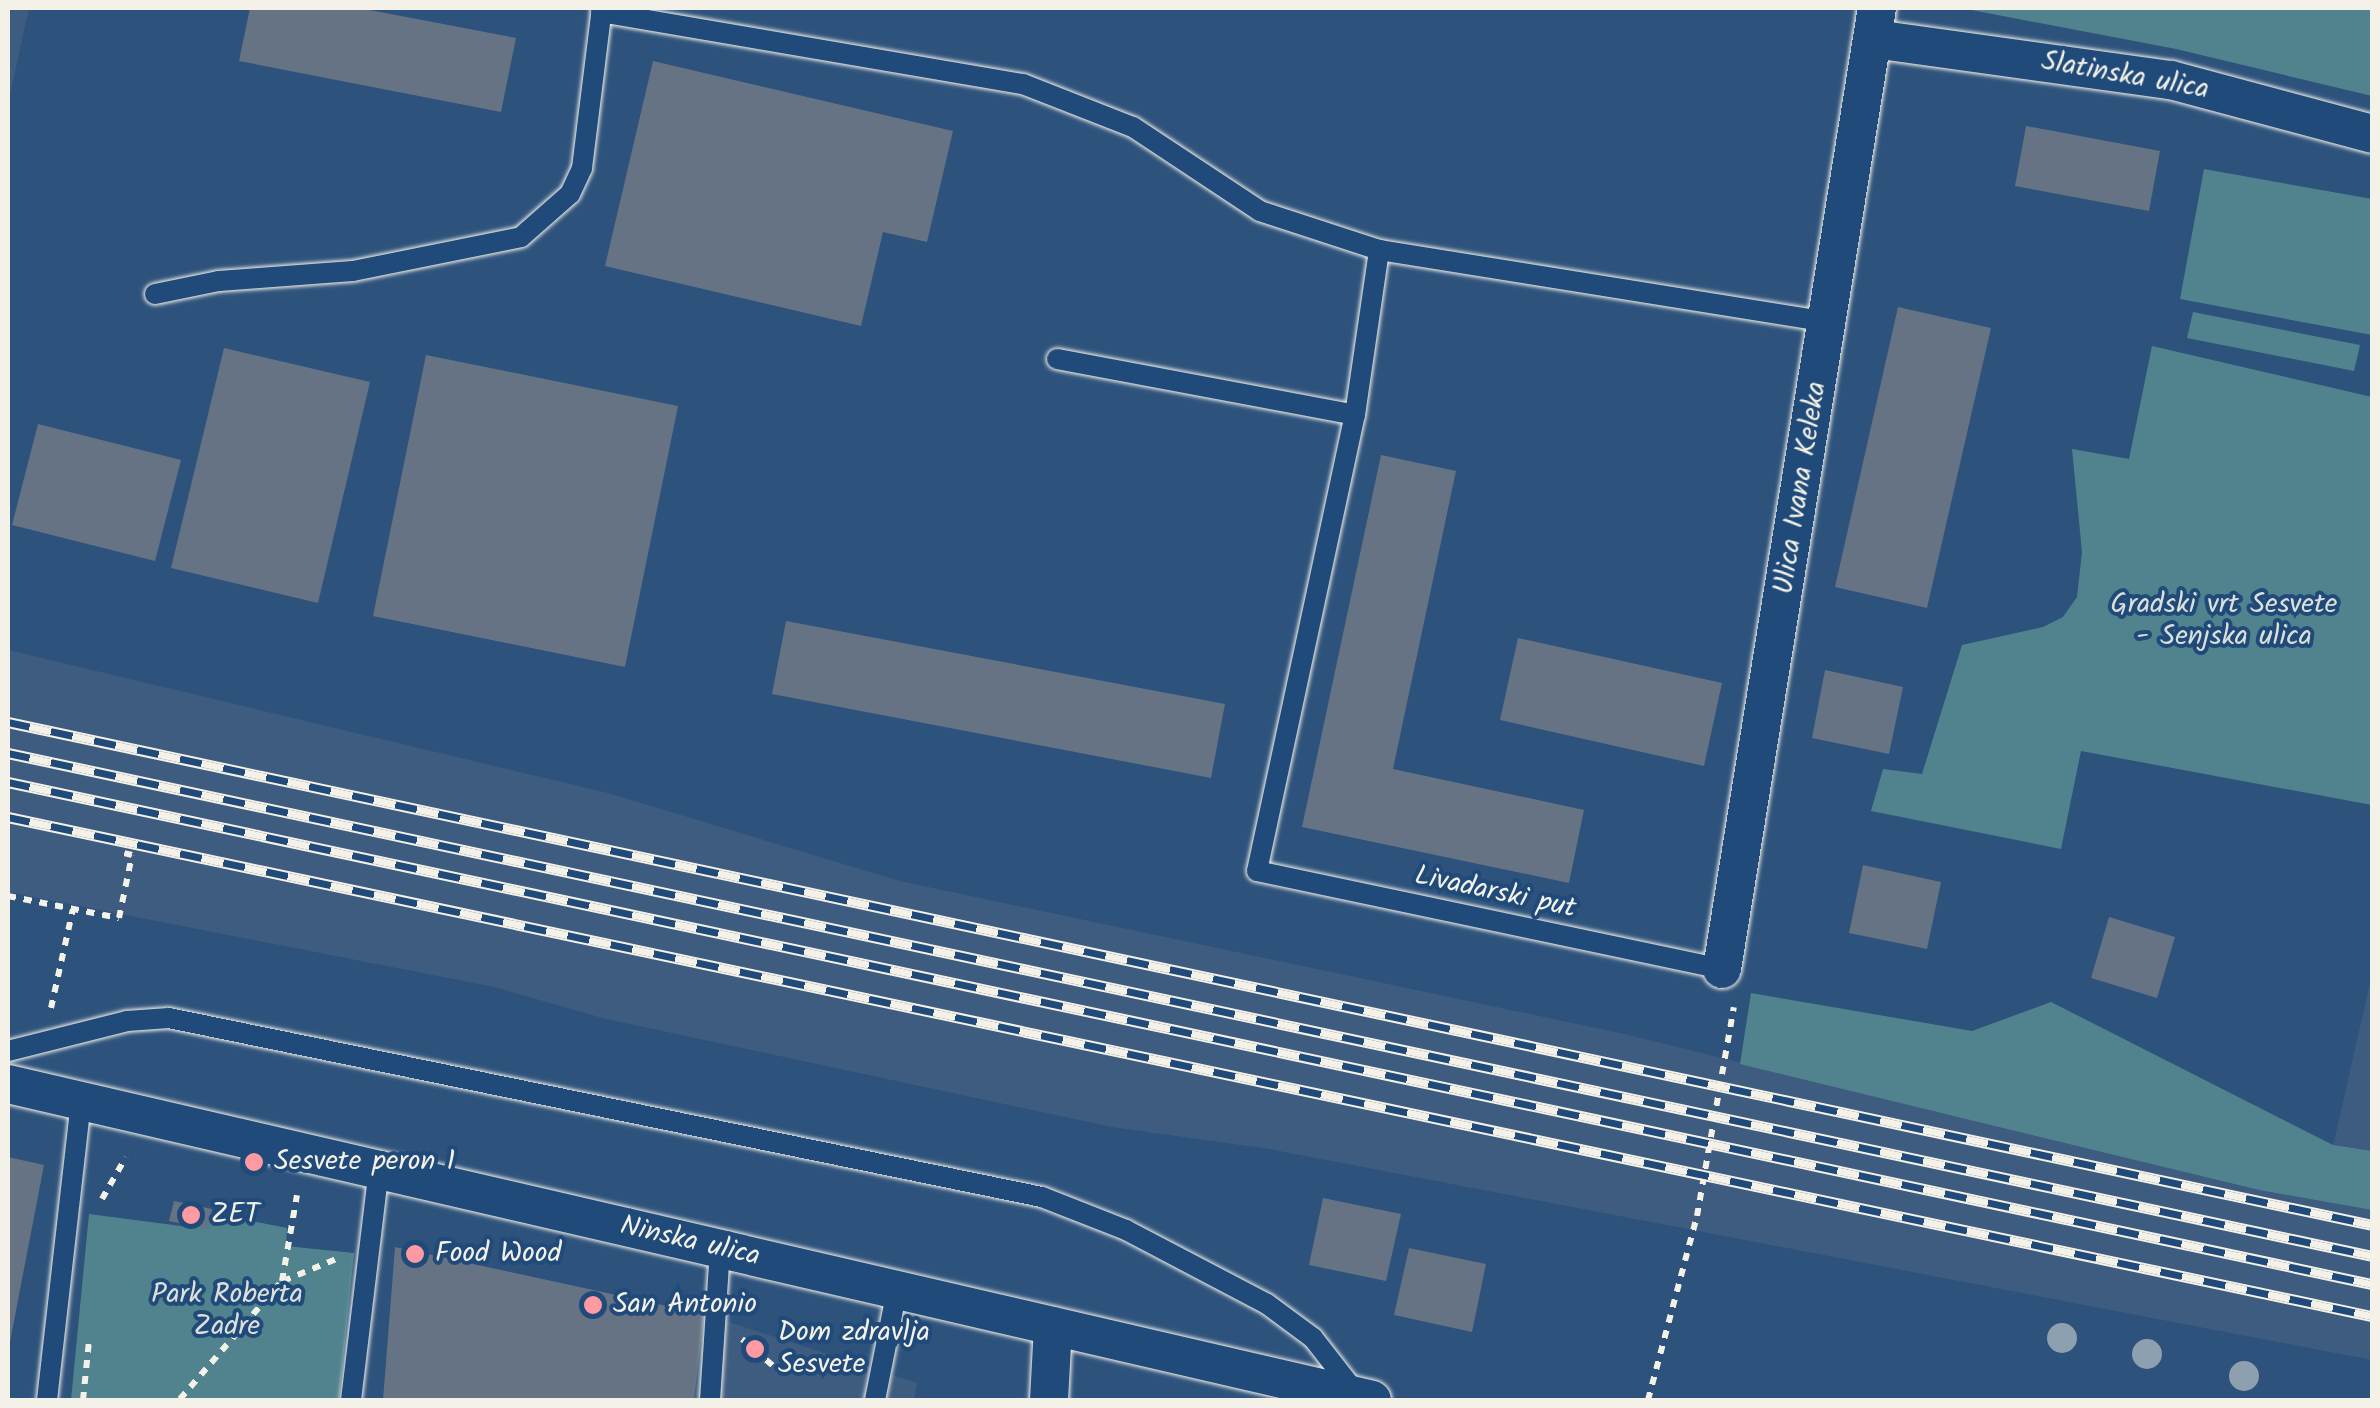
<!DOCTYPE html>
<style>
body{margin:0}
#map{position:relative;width:2380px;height:1408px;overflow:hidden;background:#2d527c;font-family:Kalam,sans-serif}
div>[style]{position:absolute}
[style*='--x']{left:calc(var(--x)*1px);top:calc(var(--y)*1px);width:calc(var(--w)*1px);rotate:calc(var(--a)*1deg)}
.built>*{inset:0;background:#3e5c7f}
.green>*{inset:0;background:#51838e}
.building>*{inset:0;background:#667385}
.path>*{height:6px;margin-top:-3px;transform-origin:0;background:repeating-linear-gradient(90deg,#f4f1e8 0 8px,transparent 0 16px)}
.roads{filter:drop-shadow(0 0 2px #f4f1e8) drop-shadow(0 0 2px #f4f1e8)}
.service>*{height:20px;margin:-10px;padding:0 10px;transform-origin:10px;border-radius:10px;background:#1f4a7a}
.minor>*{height:38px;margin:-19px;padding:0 19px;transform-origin:19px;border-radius:19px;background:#1f4a7a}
.rail>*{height:11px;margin-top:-5.5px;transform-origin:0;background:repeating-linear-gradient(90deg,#1f4a7a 0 22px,#f4f1e8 0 44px);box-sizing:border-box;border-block:2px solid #f4f1e8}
.trees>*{width:30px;height:30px;margin:-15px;border-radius:50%;background:#8da0b0}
.dots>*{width:28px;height:28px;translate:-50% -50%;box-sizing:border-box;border:5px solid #1f4a7a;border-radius:50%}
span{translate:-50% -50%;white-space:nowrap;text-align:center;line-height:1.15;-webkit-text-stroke:8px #1f4a7a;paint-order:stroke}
.street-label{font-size:28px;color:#f4f1e8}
.park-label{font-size:28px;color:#dce0da}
.poi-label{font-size:28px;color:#f4f1e8}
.left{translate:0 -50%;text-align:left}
.frame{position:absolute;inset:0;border:10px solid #f4f1e8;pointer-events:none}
</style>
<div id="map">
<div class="built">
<i style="clip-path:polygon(8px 8px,29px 8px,8px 104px)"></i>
<i style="clip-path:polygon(8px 650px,608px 793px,900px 881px,1620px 1033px,2259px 1190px,2372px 1210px,2372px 1360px,1269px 1149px,1112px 1127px,606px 1019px,494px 987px,8px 892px)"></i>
<i style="clip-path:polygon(2372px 974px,2372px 1151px,2333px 1146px)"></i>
<i style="clip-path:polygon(704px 1314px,917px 1383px,914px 1400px,694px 1400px)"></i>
</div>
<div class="green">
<i style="clip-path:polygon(1961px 8px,2372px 8px,2372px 96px,2176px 49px)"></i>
<i style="clip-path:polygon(2204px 169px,2372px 199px,2372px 335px,2180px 299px)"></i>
<i style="clip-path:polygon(2193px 312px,2360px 345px,2354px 371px,2187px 338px)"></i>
<i style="clip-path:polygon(2152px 346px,2372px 397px,2372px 805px,2081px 751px,2061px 849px,1871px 811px,1883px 769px,1922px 774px,1962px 645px,2043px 627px,2063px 617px,2077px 597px,2082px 552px,2072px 449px,2129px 459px)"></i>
<i style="clip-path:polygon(1751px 993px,1972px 1031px,2051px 1002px,2333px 1145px,2372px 1151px,2372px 1210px,2259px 1190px,1740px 1064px)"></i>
<i style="clip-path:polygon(201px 1211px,287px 1228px,286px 1246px,354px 1253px,339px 1400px,71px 1400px,89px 1214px,196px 1228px)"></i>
</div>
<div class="building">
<i style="clip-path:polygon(250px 8px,359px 8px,516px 38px,501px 112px,239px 61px)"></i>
<i style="clip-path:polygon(653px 61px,953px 131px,927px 242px,883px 232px,861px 326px,605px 266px)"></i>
<i style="clip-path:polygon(2026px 126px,2160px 151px,2149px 211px,2015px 186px)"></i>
<i style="clip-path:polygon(1898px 307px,1991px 328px,1927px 608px,1835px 587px)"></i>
<i style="clip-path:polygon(224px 348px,370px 382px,318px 603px,171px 568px)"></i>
<i style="clip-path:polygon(426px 355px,678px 406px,625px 667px,373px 616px)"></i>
<i style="clip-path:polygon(38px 424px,181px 460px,155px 561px,12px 525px)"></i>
<i style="clip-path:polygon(1381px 455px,1456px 471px,1393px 769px,1584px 810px,1569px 883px,1302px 827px)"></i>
<i style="clip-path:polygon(786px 621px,1225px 704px,1211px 778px,772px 694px)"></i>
<i style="clip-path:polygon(1518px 638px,1722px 683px,1704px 766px,1500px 720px)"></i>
<i style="clip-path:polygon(1825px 670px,1903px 687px,1889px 754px,1812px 738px)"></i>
<i style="clip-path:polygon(1863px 865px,1941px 882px,1927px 949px,1849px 933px)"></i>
<i style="clip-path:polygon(2109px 917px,2175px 937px,2157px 998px,2091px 978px)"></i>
<i style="clip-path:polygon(8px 1157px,44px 1165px,9px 1347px,8px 1347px)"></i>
<i style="clip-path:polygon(1323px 1198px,1401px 1214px,1386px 1281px,1309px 1265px)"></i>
<i style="clip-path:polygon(174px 1201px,212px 1209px,208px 1229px,169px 1221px)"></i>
<i style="clip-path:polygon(395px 1247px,704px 1314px,694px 1400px,383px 1400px)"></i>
<i style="clip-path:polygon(1409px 1248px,1486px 1264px,1472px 1332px,1394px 1315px)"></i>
</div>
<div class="path">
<i style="--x:8;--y:896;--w:113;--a:11.2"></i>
<i style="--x:119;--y:918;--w:64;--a:-78.3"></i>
<i style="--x:132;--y:855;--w:8;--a:-166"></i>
<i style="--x:51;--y:1008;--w:101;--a:-77.5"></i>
<i style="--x:102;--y:1199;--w:48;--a:-60.3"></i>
<i style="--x:283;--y:1281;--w:57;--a:-22.5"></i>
<i style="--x:742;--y:1339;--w:49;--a:40.9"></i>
<i style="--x:180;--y:1399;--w:156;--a:-49.2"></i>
<i style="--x:282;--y:1281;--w:87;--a:-80.1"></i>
<i style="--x:83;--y:1400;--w:59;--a:-84.2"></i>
<i style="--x:1648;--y:1400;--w:190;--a:-75.1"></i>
<i style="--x:1697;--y:1216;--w:212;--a:-80"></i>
</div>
<div class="roads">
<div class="service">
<i style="--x:601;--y:12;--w:428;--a:9.7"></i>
<i style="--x:1023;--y:84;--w:118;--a:21.4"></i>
<i style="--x:1133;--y:127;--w:152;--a:33.5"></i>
<i style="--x:1260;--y:211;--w:125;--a:18.1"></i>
<i style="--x:155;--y:294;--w:65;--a:-11.5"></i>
<i style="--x:219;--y:281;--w:134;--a:-4.3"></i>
<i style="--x:353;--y:271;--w:171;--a:-11.4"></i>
<i style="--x:521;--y:237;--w:65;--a:-41.3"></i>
<i style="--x:570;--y:194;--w:29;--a:-65"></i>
<i style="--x:582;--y:168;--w:161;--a:-82.9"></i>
<i style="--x:1057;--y:359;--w:303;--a:10.6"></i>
<i style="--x:1722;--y:969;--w:475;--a:-168.1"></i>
<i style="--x:1257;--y:871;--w:466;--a:-77.9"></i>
<i style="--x:1355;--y:415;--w:167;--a:-81.7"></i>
<i style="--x:1379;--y:250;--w:455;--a:9.1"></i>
<i style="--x:8;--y:1051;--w:123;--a:-14.1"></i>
<i style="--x:127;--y:1021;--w:42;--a:-4.1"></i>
<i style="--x:169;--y:1018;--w:891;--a:11.59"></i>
<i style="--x:1042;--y:1197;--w:90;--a:21.4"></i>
<i style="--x:1126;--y:1230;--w:159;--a:27.7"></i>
<i style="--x:1267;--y:1304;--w:57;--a:36.5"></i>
<i style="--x:1313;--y:1338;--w:70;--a:52"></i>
<i style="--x:47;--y:1400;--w:302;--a:-83.5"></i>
<i style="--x:351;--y:1400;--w:232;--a:-83.1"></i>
<i style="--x:710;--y:1400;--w:151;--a:-86.2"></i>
<i style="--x:875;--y:1400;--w:112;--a:-78.7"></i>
</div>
<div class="minor">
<i style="--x:1874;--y:39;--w:300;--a:7.9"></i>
<i style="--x:2171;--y:80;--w:208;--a:15"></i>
<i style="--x:1722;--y:969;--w:973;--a:-80.84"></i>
<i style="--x:8;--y:1084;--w:1400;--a:13.04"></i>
<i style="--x:1049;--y:1400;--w:74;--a:-86.9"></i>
</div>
</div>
<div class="rail">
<i style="--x:8;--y:722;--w:2417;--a:12.01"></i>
<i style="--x:8;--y:753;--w:2417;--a:12.01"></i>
<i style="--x:8;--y:782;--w:2417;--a:11.99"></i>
<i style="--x:8;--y:817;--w:2416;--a:11.92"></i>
</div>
<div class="trees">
<i style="left:2062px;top:1338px"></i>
<i style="left:2147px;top:1354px"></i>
<i style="left:2244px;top:1376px"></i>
</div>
<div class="dots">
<i style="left:254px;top:1162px;background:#ff9aa2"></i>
<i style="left:191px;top:1215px;background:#ff9aa2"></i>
<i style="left:415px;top:1254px;background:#ff9aa2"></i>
<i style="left:593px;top:1305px;background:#ff9aa2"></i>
<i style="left:755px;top:1349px;background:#ff9aa2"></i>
</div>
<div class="street-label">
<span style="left:2125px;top:76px;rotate:10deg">Slatinska ulica</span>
<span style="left:1801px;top:488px;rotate:-81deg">Ulica Ivana Keleka</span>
<span style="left:1495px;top:893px;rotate:12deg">Livadarski put</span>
<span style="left:690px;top:1242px;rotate:13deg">Ninska ulica</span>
</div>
<div class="park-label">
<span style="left:2224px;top:621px">Gradski vrt Sesvete<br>- Senjska ulica</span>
<span style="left:227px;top:1311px">Park Roberta<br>Zadre</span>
</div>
<div class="poi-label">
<span class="left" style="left:274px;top:1162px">Sesvete peron 1</span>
<span class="left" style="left:211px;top:1215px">ZET</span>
<span class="left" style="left:435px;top:1254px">Food Wood</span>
<span class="left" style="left:613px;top:1305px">San Antonio</span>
<span class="left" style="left:778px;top:1349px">Dom zdravlja<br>Sesvete</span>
</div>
<div class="frame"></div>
</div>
